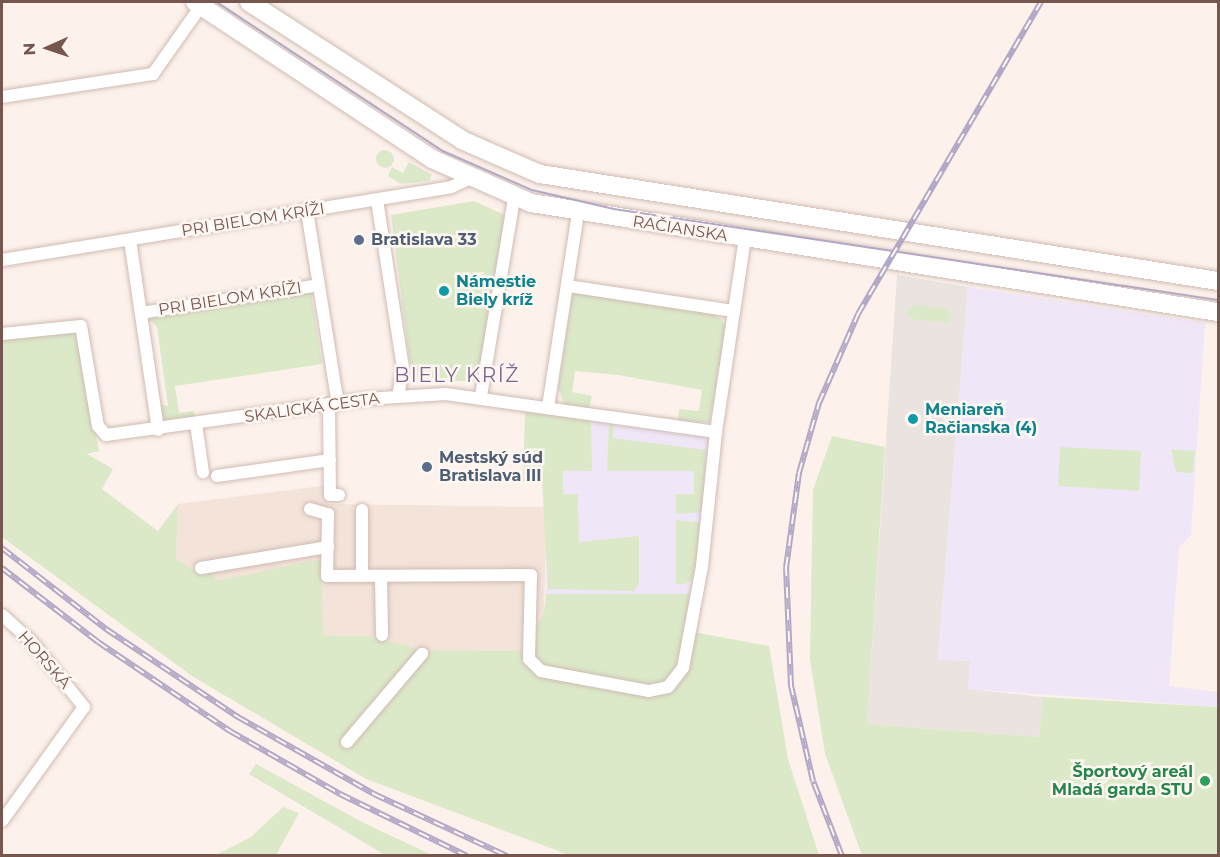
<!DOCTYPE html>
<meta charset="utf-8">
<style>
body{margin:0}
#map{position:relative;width:1220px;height:857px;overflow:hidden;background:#fcf2eb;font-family:Montserrat,sans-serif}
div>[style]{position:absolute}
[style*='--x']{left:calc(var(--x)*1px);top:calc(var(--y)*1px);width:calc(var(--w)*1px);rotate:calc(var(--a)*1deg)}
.residential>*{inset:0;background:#f3e3d9}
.industrial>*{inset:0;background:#ebe3e0}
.education>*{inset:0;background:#efe7f8}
.green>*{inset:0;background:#dbe9c9}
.round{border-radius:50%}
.roads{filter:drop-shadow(0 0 2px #d0bbb3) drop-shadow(0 0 2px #d0bbb3)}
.minor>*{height:12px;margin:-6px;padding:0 6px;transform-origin:6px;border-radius:6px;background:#fff}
.secondary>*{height:18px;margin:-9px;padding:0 9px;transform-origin:9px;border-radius:9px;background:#fff}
.tram>*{height:1.5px;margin:-0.75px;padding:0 0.75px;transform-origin:0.75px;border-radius:0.75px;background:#b3a8c6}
.rail>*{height:6px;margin-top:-3px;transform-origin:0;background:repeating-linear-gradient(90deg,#fef7f1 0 11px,#b3a8c6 0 22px);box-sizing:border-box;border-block:2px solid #b3a8c6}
.dots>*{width:16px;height:16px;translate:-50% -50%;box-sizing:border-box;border:3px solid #fef7f1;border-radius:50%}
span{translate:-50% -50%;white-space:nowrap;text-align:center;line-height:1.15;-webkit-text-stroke:5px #fef7f1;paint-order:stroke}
.street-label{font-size:16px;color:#76564e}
.service-label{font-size:16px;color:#4e5e75;font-weight:700}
.left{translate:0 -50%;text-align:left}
.culture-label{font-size:16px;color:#0d838f;font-weight:700}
.leisure-label{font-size:16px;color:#27864d;font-weight:700}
.right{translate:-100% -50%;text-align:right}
.quarter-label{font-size:20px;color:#7c6691;letter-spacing:1.5px}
.frame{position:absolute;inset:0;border:3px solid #76564e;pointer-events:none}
.north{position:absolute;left:18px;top:18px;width:60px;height:60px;-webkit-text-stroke:4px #fef7f1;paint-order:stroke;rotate:267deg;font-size:16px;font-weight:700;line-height:24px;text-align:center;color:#76564e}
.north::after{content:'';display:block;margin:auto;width:21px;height:27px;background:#76564e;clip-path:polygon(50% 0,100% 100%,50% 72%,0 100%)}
</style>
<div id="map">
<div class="residential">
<i style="clip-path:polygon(322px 486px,328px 504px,547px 507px,544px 612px,524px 651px,422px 650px,370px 636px,323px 635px,276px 620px,176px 559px,178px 504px)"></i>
</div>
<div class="industrial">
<i style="clip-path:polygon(897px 275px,968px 287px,938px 659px,970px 661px,969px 689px,1043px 697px,1039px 737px,867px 724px)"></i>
</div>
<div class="education">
<i style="clip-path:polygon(968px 287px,1205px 323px,1191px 535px,1179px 547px,1169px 686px,1218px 692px,1218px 707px,968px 689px,970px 661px,938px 660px)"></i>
<i style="clip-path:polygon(561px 413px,704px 436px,712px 446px,692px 594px,546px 594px,547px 507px,563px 506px)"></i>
</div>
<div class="green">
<i class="round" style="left:376px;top:150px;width:18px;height:18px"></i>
<i style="clip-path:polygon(409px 162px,432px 175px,429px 181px,401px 184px,388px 176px,392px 167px,403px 173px)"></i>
<i style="clip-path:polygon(474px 201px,505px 215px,480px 375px,474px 381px,419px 381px,410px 365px,391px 215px)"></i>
<i style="clip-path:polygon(573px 291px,709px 312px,721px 319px,726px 327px,710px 422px,678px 423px,679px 409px,699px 411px,702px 390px,618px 375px,575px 371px,572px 392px,592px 396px,589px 410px,565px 406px,558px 388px)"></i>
<i style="clip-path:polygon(311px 292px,322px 364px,175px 386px,179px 413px,194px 411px,196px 420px,162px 425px,159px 404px,168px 406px,157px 327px,146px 316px)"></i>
<i style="clip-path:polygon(913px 305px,948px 309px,953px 318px,948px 323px,912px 319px,906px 313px)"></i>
<i style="clip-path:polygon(77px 332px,99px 451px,87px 454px,113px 469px,102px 489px,158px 531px,178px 504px,176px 559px,199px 573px,213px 571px,215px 581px,321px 559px,323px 635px,370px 636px,422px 650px,524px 651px,544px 612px,546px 594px,692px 594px,687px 631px,769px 646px,788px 759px,819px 855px,569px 855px,366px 779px,192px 676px,2px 537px,2px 340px)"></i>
<i style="clip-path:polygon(525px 410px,591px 419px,592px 471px,563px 471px,563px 494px,578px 494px,579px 542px,639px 536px,639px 584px,634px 591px,548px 589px,542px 482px,523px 482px)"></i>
<i style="clip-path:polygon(609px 420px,614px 421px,613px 438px,706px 450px,704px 512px,676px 514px,676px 494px,694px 494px,694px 471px,607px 471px)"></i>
<i style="clip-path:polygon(832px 436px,885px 447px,867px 724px,1039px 737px,1043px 697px,1217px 707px,1218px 695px,1218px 855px,862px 855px,825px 754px,810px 659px,813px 490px)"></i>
<i style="clip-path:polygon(1060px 447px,1141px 451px,1139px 491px,1058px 486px)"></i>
<i style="clip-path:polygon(1171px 449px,1195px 451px,1193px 473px,1176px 472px)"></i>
<i style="clip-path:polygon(676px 520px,702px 523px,694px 578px,685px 584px,676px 584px)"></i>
<i style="clip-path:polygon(256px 764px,362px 822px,432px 855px,385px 855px,249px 774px)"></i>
<i style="clip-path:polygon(283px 807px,299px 813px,276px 855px,216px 855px,251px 837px)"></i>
</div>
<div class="roads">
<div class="minor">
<i style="--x:2;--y:97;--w:153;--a:-8.7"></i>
<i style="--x:153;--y:74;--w:83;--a:-54.8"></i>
<i style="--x:377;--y:200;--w:170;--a:81.2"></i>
<i style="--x:403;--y:368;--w:28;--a:100"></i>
<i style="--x:307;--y:211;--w:195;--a:80.9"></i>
<i style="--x:130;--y:240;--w:192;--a:81.6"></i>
<i style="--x:2;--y:260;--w:455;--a:-9.2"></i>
<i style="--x:451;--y:187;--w:20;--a:-24"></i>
<i style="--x:568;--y:286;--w:168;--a:8.6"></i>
<i style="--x:141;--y:313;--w:180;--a:-8.9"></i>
<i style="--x:2;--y:334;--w:79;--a:-5.8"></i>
<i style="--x:81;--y:326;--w:101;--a:80.4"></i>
<i style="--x:98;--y:426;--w:12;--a:48"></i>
<i style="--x:106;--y:435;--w:261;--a:-7.9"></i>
<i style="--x:365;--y:399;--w:81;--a:-3.5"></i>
<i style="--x:446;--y:394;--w:273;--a:8"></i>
<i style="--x:481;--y:396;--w:201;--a:-80.5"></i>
<i style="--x:329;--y:404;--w:91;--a:89.4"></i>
<i style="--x:330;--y:495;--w:9;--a:0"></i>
<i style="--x:548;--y:407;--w:196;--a:-81.2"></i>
<i style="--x:196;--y:424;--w:49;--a:81.7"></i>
<i style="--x:217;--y:476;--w:114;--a:-8.1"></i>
<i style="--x:310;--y:509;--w:19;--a:16"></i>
<i style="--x:328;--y:514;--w:62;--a:90.9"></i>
<i style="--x:327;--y:576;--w:204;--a:-0.3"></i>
<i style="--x:531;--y:575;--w:84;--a:91.4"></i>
<i style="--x:529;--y:659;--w:17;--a:45"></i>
<i style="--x:541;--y:671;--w:110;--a:10.5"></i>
<i style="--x:649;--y:691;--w:19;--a:-12"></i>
<i style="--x:668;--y:687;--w:24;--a:-52"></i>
<i style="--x:683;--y:668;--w:104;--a:-79.4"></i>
<i style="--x:702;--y:566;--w:135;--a:-84"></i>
<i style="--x:716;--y:432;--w:195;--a:-81.5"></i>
<i style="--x:362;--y:510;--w:66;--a:90"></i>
<i style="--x:201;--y:568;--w:129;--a:-9.4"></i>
<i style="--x:381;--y:576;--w:59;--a:89"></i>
<i style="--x:2;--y:615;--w:39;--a:42"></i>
<i style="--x:31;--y:641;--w:85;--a:51.2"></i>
<i style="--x:84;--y:707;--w:140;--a:125.7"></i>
<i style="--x:347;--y:742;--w:116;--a:-49.6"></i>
</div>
<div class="secondary">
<i style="--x:195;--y:2;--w:284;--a:33.5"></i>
<i style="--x:432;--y:159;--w:108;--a:24"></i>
<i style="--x:531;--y:203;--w:696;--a:9.02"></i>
<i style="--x:249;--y:2;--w:254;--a:32.9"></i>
<i style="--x:462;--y:140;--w:85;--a:23.6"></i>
<i style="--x:540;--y:174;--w:686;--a:8.97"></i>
</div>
</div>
<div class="tram">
<i style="--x:217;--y:2;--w:271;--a:33.4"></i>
<i style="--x:443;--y:151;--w:97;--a:23.7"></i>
<i style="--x:532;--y:190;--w:84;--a:13"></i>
<i style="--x:614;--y:209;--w:611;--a:8.57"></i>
</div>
<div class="rail">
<i style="--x:2;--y:548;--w:132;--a:37.9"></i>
<i style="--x:106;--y:629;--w:159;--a:33.7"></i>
<i style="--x:238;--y:717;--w:156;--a:29.5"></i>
<i style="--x:374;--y:794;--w:147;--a:25"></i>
<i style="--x:2;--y:568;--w:121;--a:37.6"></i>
<i style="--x:98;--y:642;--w:159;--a:34"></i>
<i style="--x:230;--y:731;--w:127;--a:29.8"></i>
<i style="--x:340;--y:794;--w:141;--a:26"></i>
<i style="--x:842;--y:856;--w:80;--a:-111.1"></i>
<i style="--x:813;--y:781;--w:98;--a:-103"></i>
<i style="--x:791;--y:686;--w:118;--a:-92.4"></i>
<i style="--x:786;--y:568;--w:96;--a:-82.2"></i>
<i style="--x:799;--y:473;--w:73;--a:-74.1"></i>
<i style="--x:819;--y:403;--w:97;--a:-66.3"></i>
<i style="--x:858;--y:314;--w:362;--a:-59.6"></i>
</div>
<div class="dots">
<i style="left:359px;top:240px;background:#5c6f8a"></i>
<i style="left:444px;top:291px;background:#0f9aa8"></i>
<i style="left:913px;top:419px;background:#0f9aa8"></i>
<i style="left:427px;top:467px;background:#5c6f8a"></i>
<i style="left:1205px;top:781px;background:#2e9e5b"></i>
</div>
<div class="street-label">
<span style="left:253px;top:220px;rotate:-9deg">PRI BIELOM KRÍŽI</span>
<span style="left:680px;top:229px;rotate:9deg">RAČIANSKA</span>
<span style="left:230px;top:299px;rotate:-9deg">PRI BIELOM KRÍŽI</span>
<span style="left:312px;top:408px;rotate:-8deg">SKALICKÁ CESTA</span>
<span style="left:44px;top:660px;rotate:49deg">HORSKÁ</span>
</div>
<div class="service-label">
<span class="left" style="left:371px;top:240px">Bratislava 33</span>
<span class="left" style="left:439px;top:467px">Mestský súd<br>Bratislava III</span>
</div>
<div class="culture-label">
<span class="left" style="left:456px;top:291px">Námestie<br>Biely kríž</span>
<span class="left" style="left:925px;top:419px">Meniareň<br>Račianska (4)</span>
</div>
<div class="leisure-label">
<span class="right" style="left:1193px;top:781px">Športový areál<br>Mladá garda STU</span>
</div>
<div class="quarter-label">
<span style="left:457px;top:375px">BIELY KRÍŽ</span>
</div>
<div class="frame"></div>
<div class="north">N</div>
</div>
